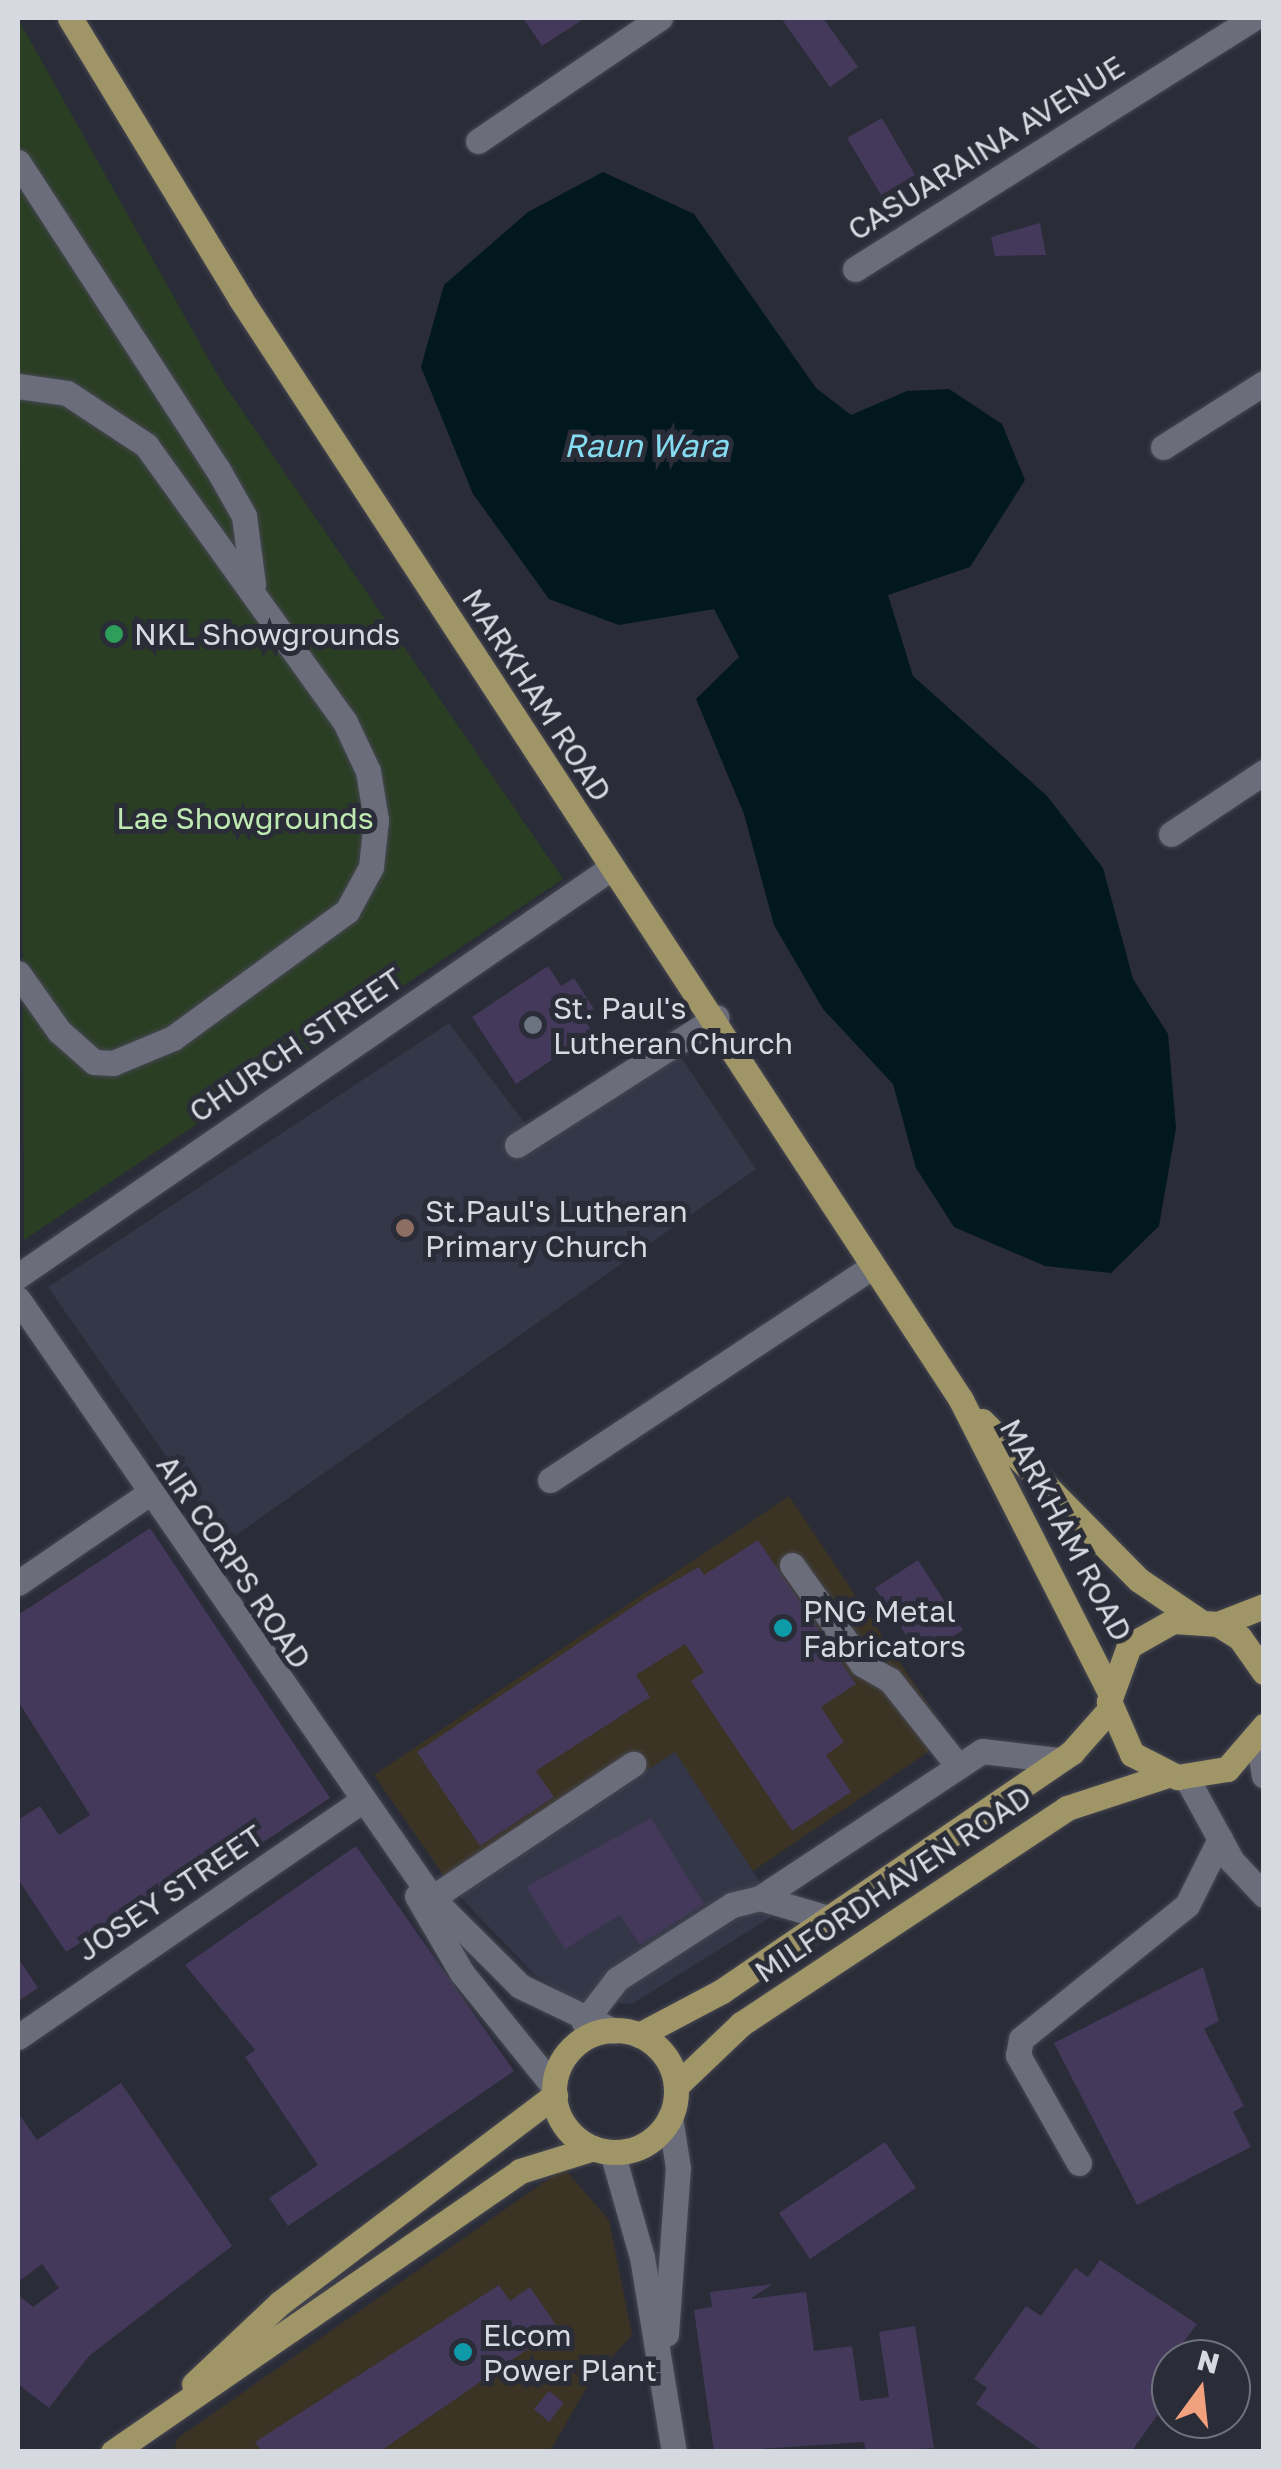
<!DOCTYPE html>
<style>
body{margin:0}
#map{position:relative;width:1281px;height:2469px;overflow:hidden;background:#2a2c38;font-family:"Golos Text",sans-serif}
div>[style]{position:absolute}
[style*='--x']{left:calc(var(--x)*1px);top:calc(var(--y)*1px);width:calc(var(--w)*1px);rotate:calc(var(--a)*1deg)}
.built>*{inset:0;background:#343748}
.industrial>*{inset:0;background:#3b3323}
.green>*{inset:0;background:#2a3e24}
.water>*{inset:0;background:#00181e}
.building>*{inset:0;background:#44395a}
.roads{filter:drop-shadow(0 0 2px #464751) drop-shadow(0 0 2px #464751)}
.minor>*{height:25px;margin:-12.5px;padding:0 12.5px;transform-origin:12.5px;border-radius:12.5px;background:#6b6d7b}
.major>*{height:25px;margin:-12.5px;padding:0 12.5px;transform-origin:12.5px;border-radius:12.5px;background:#9f9567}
.major>.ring{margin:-12.5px;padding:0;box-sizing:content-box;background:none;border:25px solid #9f9567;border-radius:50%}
.dots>*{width:28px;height:28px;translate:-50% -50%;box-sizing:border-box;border:5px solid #2a2c38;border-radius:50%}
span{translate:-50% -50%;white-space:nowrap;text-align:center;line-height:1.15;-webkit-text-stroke:10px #2a2c38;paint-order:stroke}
.street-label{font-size:30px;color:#d7d9e1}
.poi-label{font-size:30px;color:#d7d9e1}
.left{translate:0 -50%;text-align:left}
.park-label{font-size:30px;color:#bee9b1}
.water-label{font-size:32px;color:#85dbf0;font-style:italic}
.frame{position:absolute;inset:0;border:20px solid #d7d9e1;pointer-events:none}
.north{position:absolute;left:1151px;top:2339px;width:100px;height:100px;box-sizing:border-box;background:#2a2c38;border:2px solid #6f717c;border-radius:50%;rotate:15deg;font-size:28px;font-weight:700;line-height:40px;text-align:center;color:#d7d9e1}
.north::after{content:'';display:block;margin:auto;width:35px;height:45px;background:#f1a17d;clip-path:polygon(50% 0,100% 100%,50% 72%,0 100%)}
</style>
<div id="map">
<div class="built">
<i style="clip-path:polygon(449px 1023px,542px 1146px,679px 1054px,756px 1169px,226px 1542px,48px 1287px)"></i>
<i style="clip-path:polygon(676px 1751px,779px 1912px,632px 2004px,574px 2000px,534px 1974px,456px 1893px)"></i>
</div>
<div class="industrial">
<i style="clip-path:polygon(789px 1496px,950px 1737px,753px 1871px,675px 1752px,456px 1893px,374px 1775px)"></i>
<i style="clip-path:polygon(564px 2168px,609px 2220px,632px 2335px,591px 2380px,550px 2451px,173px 2452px,178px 2438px)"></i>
</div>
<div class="green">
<i style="clip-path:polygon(18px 19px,217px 374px,563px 879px,24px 1240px)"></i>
</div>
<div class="water">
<i style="clip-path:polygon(603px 172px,694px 214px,816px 388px,851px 415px,907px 391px,949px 389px,1002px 424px,1025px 480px,970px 567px,888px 595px,913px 676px,1047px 796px,1103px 868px,1133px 979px,1168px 1034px,1176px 1128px,1159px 1226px,1111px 1273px,1045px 1266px,954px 1227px,916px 1168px,893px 1084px,823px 1009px,774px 925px,744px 814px,696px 699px,739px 657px,714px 609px,619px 625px,549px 599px,473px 494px,421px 367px,444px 285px,528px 212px)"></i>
</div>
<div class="building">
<i style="clip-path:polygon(523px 18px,585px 18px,542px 46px)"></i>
<i style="clip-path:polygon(781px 18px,823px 18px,858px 67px,830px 87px)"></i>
<i style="clip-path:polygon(882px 118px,915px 175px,881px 195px,847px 138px)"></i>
<i style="clip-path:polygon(1040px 223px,1046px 255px,995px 256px,991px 237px)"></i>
<i style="clip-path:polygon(548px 966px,561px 986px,574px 978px,594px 1009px,582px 1017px,593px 1032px,516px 1084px,472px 1017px)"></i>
<i style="clip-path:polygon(150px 1528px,330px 1798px,244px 1855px,236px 1843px,66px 1952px,18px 1879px,18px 1820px,40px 1806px,59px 1835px,90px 1815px,18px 1701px,18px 1615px)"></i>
<i style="clip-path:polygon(758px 1540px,856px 1684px,821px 1707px,844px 1742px,826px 1755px,851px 1792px,792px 1831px,691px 1681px,704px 1672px,685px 1644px,636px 1675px,650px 1697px,536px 1771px,554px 1797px,480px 1846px,417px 1752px,650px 1595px,699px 1567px,704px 1575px)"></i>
<i style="clip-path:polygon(918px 1560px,963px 1630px,921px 1658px,875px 1588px)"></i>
<i style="clip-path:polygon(651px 1818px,704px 1904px,640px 1945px,620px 1915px,565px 1949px,526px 1887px)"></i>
<i style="clip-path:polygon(356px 1846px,514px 2071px,288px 2226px,269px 2198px,318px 2165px,245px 2057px,255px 2050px,185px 1965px)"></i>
<i style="clip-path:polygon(18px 1958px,38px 1988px,18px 2001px)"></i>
<i style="clip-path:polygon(1203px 1967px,1219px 2021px,1204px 2029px,1244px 2106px,1233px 2112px,1251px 2147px,1137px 2205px,1054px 2043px)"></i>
<i style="clip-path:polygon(121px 2083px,232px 2246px,89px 2356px,49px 2408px,18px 2384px,18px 2295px,33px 2307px,59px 2288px,42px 2264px,18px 2282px,18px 2113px,37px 2140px)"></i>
<i style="clip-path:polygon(885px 2142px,916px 2188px,810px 2259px,779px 2213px)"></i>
<i style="clip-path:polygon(1100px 2260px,1197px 2324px,1181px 2346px,1199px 2359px,1171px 2359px,1171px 2396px,1131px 2452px,1044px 2452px,976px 2404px,987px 2388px,974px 2379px,1026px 2306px,1041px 2316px,1075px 2268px,1088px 2277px)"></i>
<i style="clip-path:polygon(773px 2284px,750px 2299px,806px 2292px,814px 2351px,852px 2346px,860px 2401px,889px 2397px,879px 2332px,915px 2326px,934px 2448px,866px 2452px,864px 2442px,714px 2452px,694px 2310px,712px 2307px,710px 2292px)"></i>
<i style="clip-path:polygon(499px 2285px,510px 2301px,530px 2287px,558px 2328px,379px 2452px,262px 2452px,255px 2442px)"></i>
<i style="clip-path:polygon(549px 2391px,564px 2403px,549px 2422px,534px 2409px)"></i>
</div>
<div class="roads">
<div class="minor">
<i style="--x:478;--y:141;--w:220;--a:-34.1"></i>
<i style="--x:18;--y:162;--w:365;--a:57"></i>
<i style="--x:217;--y:468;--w:55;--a:60.6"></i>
<i style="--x:244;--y:516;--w:69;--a:82.5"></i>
<i style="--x:855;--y:269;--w:471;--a:-32.2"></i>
<i style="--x:18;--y:386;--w:49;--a:8.1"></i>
<i style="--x:67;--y:393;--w:95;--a:33.4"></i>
<i style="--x:146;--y:445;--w:341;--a:54.3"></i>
<i style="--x:345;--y:722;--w:54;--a:64.9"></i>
<i style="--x:368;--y:771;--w:50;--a:80.7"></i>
<i style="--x:376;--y:820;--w:47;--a:96.1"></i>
<i style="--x:371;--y:867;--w:50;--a:118.6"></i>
<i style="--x:347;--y:911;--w:215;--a:143.9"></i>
<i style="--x:173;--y:1038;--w:65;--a:157.4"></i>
<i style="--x:113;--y:1063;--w:19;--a:-177"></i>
<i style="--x:94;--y:1062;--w:47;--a:-138.5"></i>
<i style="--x:59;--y:1031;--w:71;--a:-125.3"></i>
<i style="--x:1163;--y:447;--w:120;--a:-32.4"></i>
<i style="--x:1171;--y:834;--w:112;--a:-33.7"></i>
<i style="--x:517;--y:1145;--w:237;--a:-32.6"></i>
<i style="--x:18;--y:1276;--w:720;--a:-34.53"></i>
<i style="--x:18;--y:1299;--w:728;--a:55.35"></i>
<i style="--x:432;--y:1898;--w:124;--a:45"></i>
<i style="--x:520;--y:1986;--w:104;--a:25.6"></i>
<i style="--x:550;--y:1480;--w:387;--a:-33.5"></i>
<i style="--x:792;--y:1565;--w:121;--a:54.7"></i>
<i style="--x:862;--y:1664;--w:32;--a:30"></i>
<i style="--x:890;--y:1680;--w:110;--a:51.7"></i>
<i style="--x:18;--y:1583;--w:158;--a:-34.4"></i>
<i style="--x:1258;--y:1738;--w:38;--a:81"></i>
<i style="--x:1186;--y:1777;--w:96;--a:61.3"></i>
<i style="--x:1232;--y:1861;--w:47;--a:46.7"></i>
<i style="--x:417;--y:1896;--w:89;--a:59.7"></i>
<i style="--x:462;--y:1973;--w:146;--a:51.1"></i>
<i style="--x:432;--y:1898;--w:242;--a:-33.7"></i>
<i style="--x:760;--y:1898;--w:266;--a:-33.5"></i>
<i style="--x:982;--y:1751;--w:78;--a:6.7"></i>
<i style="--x:584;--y:2022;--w:54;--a:-52.5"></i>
<i style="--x:617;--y:1979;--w:137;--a:-32.8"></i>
<i style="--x:732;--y:1905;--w:29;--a:-14"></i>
<i style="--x:760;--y:1898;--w:71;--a:16.4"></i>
<i style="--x:18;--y:2037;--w:414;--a:-34.5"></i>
<i style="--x:612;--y:2152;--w:109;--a:74.1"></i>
<i style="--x:642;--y:2257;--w:198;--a:80.7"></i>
<i style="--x:1079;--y:2163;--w:124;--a:-119.5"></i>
<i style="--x:1018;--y:2055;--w:16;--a:-79"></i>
<i style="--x:1021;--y:2039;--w:213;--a:-38.9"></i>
<i style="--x:1187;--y:1905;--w:74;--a:-63.4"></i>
<i style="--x:666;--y:2334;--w:166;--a:-85.9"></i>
<i style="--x:678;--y:2168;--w:52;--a:-98.9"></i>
</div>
<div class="major">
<i style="--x:70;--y:18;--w:328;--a:58.7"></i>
<i style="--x:240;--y:298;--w:1317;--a:56.8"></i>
<i style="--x:961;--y:1400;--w:328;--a:63"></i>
<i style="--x:982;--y:1421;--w:223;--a:45.4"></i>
<i style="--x:1139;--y:1580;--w:71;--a:34.1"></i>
<i style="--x:1218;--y:1624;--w:49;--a:-21.4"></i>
<i style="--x:1264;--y:1672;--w:42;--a:-125.2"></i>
<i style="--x:1240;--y:1638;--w:26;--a:-148"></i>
<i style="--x:1218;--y:1624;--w:45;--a:-176.2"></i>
<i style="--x:1173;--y:1621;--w:51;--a:150.4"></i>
<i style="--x:1129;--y:1646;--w:59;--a:110"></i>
<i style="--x:1109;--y:1701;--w:58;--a:66.5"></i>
<i style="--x:1132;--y:1754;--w:51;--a:27.1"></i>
<i style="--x:1177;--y:1777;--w:51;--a:-9.1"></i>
<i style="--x:1227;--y:1769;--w:57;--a:-49.3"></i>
<i class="ring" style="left:554px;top:2030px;width:97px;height:97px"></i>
<i style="--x:639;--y:2035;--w:94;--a:-27.9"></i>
<i style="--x:722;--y:1991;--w:424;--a:-34.3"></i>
<i style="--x:1072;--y:1752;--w:57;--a:-48.5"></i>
<i style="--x:676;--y:2086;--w:90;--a:-43.6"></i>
<i style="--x:741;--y:2024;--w:391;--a:-33.5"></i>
<i style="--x:1067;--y:1808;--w:106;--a:-18.1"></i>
<i style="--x:194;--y:2384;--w:118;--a:-43.3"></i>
<i style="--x:280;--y:2303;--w:345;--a:-37.1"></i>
<i style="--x:113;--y:2452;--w:495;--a:-34.6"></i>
<i style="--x:520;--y:2171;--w:77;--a:-17.3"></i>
</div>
</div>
<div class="dots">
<i style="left:114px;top:634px;background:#2e9e5b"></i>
<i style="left:533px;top:1025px;background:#6b7280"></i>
<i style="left:405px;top:1228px;background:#8d6e63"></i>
<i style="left:783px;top:1628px;background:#0f9aa8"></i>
<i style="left:463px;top:2352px;background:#0f9aa8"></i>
</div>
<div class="street-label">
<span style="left:986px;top:148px;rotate:-32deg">CASUARAINA AVENUE</span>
<span style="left:537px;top:695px;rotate:57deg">MARKHAM ROAD</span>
<span style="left:296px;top:1045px;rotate:-34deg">CHURCH STREET</span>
<span style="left:1066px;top:1530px;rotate:62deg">MARKHAM ROAD</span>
<span style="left:234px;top:1562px;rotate:56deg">AIR CORPS ROAD</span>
<span style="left:893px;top:1884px;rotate:-34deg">MILFORDHAVEN ROAD</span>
<span style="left:170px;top:1893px;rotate:-34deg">JOSEY STREET</span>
</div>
<div class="poi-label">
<span class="left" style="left:134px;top:634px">NKL Showgrounds</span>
<span class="left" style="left:553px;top:1025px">St. Paul's<br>Lutheran Church</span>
<span class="left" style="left:425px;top:1228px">St.Paul's Lutheran<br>Primary Church</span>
<span class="left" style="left:803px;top:1628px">PNG Metal<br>Fabricators</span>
<span class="left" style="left:483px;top:2352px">Elcom<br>Power Plant</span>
</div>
<div class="park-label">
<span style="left:245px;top:818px">Lae Showgrounds</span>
</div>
<div class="water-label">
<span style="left:646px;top:445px">Raun Wara</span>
</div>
<div class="frame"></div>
<div class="north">N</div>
</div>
